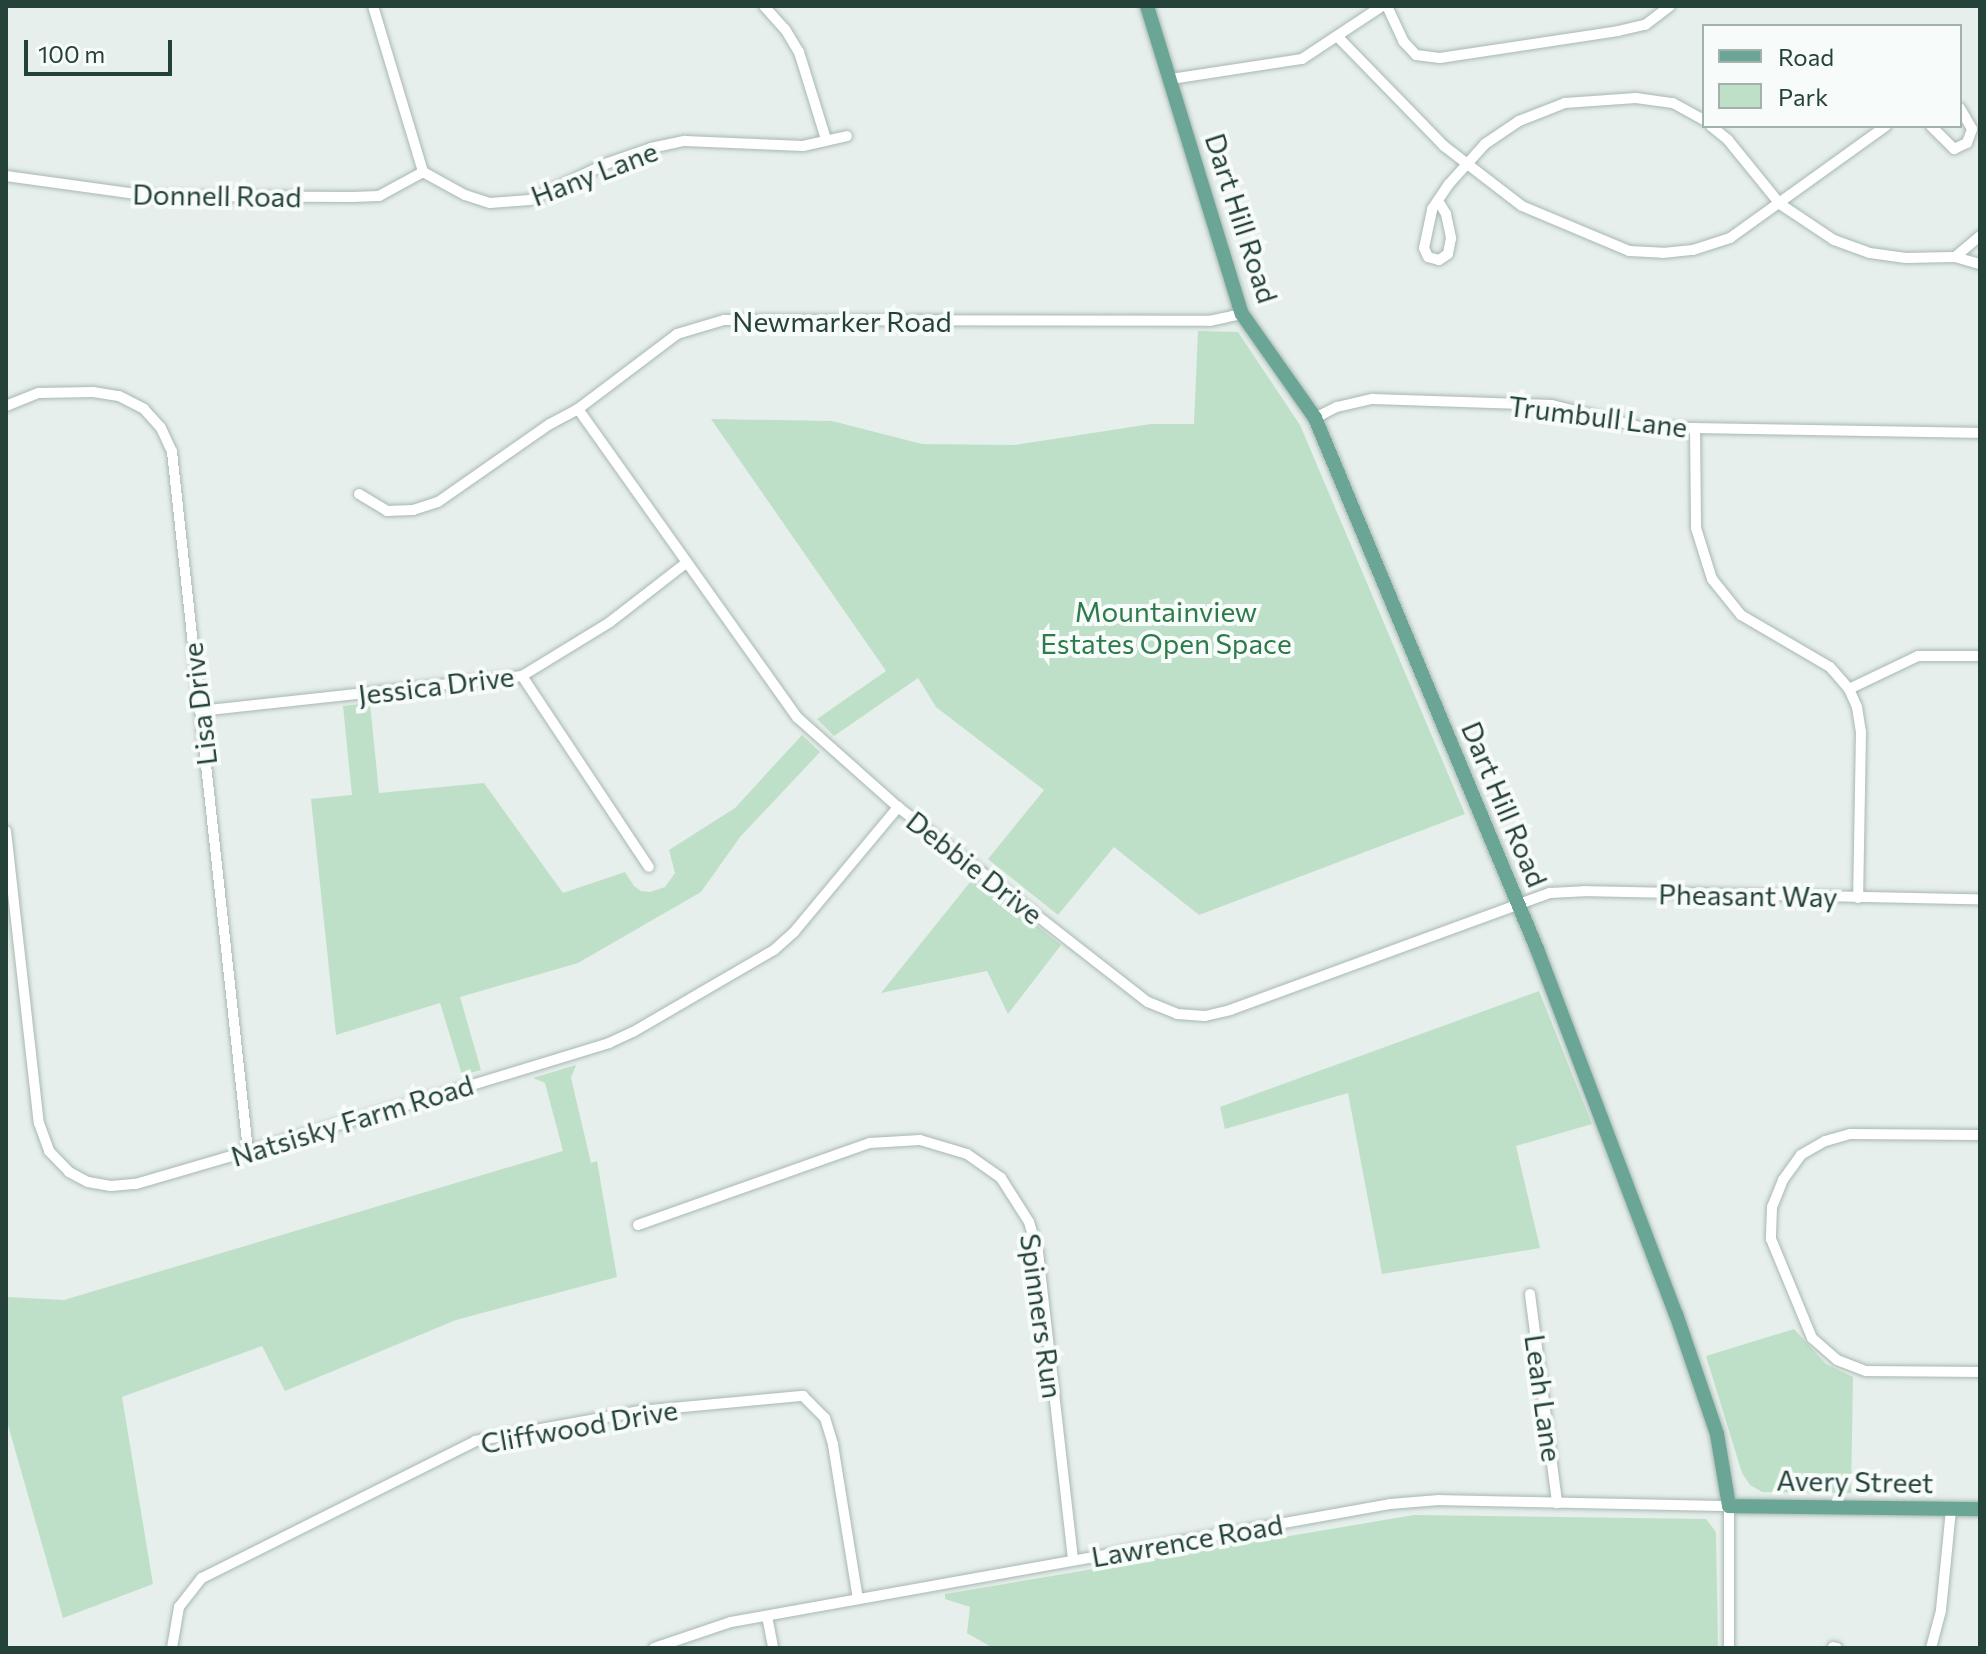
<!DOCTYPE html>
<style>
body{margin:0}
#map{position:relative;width:1986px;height:1654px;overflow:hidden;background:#e6efeb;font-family:Commissioner,sans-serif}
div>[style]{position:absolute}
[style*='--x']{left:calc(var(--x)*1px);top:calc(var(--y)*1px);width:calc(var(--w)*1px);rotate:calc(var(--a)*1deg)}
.green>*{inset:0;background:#bfe0c8}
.roads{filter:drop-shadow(0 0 2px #a8b8b2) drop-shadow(0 0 2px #a8b8b2)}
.minor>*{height:10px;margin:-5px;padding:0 5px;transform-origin:5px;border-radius:5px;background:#fff}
.major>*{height:14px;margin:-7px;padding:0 7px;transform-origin:7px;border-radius:7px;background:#6aa596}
span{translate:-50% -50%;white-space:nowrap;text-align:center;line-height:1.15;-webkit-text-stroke:8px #f7fbf9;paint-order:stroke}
.street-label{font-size:28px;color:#24423a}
.park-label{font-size:28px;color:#2d7a4b}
.frame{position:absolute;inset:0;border:8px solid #24423a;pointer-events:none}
.legend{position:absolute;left:1702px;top:24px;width:260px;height:104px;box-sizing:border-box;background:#f7fbf9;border:2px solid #a3b1ad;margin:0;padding:10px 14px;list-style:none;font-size:24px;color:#24423a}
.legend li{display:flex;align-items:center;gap:16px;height:40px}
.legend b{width:40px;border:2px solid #a3b1ad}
.scale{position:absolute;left:24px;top:40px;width:148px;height:36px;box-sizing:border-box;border:4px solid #24423a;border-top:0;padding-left:10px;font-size:24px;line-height:28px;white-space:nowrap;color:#24423a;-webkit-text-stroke:6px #f7fbf9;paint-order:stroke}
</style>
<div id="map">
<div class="green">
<i style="clip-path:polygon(1198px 331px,1238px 332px,1300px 425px,1465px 814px,1199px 915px,1114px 847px,1058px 915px,988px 859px,1044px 790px,936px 707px,918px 678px,834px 736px,817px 719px,886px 671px,711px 419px,832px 421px,922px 444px,1015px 445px,1151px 424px,1194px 424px)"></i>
<i style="clip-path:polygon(370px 703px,379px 793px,484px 783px,563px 893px,625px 872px,634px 886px,641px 891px,650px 892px,665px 887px,675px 873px,669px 850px,735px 808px,802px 735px,820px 752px,740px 837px,701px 892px,578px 963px,460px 997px,481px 1070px,462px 1075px,440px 1003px,336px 1035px,311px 799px,352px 795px,343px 706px)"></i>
<i style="clip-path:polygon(975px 876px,1061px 945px,1008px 1014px,987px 971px,881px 993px)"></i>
<i style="clip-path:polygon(1539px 991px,1592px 1124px,1516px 1146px,1540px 1248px,1382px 1274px,1348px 1093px,1225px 1129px,1220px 1107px)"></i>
<i style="clip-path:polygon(576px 1065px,571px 1078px,591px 1163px,597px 1161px,617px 1277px,456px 1320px,285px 1391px,262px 1346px,122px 1397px,153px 1584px,63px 1618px,6px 1418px,6px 1297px,64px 1300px,563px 1151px,545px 1083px,533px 1078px)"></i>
<i style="clip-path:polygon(1794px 1329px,1826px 1364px,1853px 1377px,1851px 1493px,1762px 1492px,1750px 1485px,1742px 1473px,1706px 1356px)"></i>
<i style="clip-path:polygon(1414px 1515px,1706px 1519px,1716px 1532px,1718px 1648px,993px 1648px,967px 1633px,970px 1607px,945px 1599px,945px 1594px)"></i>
</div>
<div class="roads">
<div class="minor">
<i style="--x:373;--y:6;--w:173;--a:73.2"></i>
<i style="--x:423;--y:172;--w:48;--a:28.7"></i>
<i style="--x:465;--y:195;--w:26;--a:18"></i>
<i style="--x:490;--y:203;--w:40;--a:-4.3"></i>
<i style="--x:530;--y:200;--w:86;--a:-25.4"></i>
<i style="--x:608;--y:163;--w:46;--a:-19.2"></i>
<i style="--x:651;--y:148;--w:35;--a:-12"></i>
<i style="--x:685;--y:141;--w:118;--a:2.4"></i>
<i style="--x:803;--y:146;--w:45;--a:-12.8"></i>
<i style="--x:764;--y:6;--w:31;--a:48"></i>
<i style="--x:785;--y:29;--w:27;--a:59"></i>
<i style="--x:799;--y:52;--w:91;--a:72.8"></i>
<i style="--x:1387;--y:6;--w:38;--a:65"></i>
<i style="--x:1403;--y:41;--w:19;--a:47"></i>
<i style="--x:1416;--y:55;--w:24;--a:7"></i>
<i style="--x:1440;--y:58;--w:180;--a:-8.6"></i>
<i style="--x:1618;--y:31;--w:28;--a:-13"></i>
<i style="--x:1645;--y:25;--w:31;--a:-37"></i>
<i style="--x:1338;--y:37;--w:152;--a:45.8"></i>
<i style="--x:1444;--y:146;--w:98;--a:37.6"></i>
<i style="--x:1522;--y:206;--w:116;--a:22.8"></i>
<i style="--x:1629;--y:251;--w:34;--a:3"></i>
<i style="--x:1663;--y:253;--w:30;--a:-6"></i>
<i style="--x:1693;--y:250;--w:39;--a:-18"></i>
<i style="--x:1730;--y:238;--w:192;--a:-35.7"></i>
<i style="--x:1171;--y:79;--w:133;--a:-8.7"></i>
<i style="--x:1302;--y:59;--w:96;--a:-33.5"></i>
<i style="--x:1711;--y:126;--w:22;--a:39"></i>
<i style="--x:1728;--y:140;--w:82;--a:50.9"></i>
<i style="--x:1780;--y:204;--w:65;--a:33.7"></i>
<i style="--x:1834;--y:240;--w:38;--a:20"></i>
<i style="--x:1870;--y:253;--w:36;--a:8"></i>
<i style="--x:1906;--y:258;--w:49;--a:-1.2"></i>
<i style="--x:1955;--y:257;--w:26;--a:16"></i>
<i style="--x:1931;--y:126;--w:33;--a:45"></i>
<i style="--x:1954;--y:149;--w:14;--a:-25"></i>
<i style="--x:1967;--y:143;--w:15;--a:-70"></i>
<i style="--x:1972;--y:129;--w:24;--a:-120"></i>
<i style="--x:6;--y:176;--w:146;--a:7.9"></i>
<i style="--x:151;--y:196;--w:201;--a:0.3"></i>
<i style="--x:352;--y:197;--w:27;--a:-2"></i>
<i style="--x:379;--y:196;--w:50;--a:-28.6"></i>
<i style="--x:1438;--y:201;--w:15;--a:58"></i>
<i style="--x:1446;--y:214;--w:25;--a:78"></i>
<i style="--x:1451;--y:238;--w:16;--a:101"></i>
<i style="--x:1448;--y:254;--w:11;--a:146"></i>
<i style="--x:1439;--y:260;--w:11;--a:-165"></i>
<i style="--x:1428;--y:257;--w:10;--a:-114"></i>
<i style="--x:1424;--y:248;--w:40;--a:-78"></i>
<i style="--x:1432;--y:209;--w:30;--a:-56"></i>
<i style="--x:1449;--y:184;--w:54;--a:-48"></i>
<i style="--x:1485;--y:144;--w:41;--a:-34.1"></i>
<i style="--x:1519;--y:121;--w:49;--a:-21.4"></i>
<i style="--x:1565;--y:103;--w:71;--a:-4"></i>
<i style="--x:1636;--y:98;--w:37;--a:8"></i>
<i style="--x:1673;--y:103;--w:35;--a:29"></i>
<i style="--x:1955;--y:257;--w:33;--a:-40"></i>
<i style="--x:6;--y:406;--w:35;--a:-22"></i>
<i style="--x:39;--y:393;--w:54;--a:-1.1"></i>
<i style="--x:93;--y:392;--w:26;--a:9"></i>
<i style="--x:119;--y:396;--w:28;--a:27"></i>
<i style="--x:144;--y:409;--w:25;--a:48"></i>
<i style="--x:161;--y:428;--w:26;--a:65"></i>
<i style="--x:172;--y:452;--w:703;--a:83.79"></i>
<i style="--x:578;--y:409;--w:379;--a:54.6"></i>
<i style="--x:798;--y:718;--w:134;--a:41.7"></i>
<i style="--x:898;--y:807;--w:317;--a:38"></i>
<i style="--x:1148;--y:1002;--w:31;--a:22"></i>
<i style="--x:1177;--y:1014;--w:28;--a:4"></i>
<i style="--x:1205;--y:1016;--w:26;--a:-13"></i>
<i style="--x:1230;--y:1010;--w:341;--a:-20.1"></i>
<i style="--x:1550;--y:893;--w:34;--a:-3"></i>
<i style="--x:1584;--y:891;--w:396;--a:1.2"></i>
<i style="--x:1315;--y:418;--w:25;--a:-27"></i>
<i style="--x:1337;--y:407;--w:37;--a:-13"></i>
<i style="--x:1373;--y:399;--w:179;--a:1.9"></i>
<i style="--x:1552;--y:405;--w:91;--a:14"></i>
<i style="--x:1640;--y:427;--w:340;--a:1"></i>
<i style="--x:1695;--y:429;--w:99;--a:89.4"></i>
<i style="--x:1696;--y:528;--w:53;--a:72.6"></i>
<i style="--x:1712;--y:579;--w:46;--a:51.1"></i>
<i style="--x:1741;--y:615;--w:103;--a:30.3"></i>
<i style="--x:1830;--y:667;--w:29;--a:49"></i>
<i style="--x:1849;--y:689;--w:20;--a:66"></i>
<i style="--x:1857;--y:707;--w:25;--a:81"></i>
<i style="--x:1861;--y:732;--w:166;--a:91"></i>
<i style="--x:359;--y:494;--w:33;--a:31"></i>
<i style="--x:387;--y:511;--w:26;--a:-2"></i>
<i style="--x:413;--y:510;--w:26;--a:-18"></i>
<i style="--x:438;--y:502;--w:136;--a:-34.9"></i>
<i style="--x:550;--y:424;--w:32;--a:-28"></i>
<i style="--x:578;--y:409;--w:124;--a:-37.1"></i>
<i style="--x:677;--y:334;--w:49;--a:-16.6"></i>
<i style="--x:724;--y:320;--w:485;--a:0.1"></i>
<i style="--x:1209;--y:321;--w:34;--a:-12"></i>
<i style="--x:522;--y:676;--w:229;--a:56.4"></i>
<i style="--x:1849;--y:689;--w:76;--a:-25.6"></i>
<i style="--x:1918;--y:656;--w:62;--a:0"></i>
<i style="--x:200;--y:711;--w:324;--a:-6.2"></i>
<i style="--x:522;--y:676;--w:103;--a:-31.5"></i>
<i style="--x:610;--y:622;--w:96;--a:-37.8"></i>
<i style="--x:6;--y:831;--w:294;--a:83.6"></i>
<i style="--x:39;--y:1123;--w:30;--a:70"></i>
<i style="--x:49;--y:1151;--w:29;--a:46"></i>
<i style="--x:69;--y:1172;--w:21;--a:28"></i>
<i style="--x:88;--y:1182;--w:23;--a:10"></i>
<i style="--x:111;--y:1186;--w:25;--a:-5"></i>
<i style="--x:136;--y:1184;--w:275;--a:-16.3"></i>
<i style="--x:400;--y:1107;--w:219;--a:-17"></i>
<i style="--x:609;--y:1043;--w:26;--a:-25"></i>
<i style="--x:633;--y:1032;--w:163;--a:-30.2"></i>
<i style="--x:774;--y:950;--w:27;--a:-42"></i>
<i style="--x:794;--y:932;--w:163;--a:-50.2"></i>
<i style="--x:1980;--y:1135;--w:130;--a:-179.6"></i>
<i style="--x:1850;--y:1134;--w:26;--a:164"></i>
<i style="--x:1825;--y:1141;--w:28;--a:150"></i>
<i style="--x:1801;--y:1155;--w:31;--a:126"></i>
<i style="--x:1783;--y:1180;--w:29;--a:112"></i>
<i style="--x:1772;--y:1207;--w:32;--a:92"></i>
<i style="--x:1771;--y:1239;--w:107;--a:67.5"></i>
<i style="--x:1812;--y:1338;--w:33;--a:41"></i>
<i style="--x:1837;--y:1360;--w:31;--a:21"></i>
<i style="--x:1866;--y:1371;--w:114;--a:0.5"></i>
<i style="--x:638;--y:1225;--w:246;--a:-19.5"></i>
<i style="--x:870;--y:1143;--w:50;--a:-3.4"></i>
<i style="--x:920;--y:1140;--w:49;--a:16.6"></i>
<i style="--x:967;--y:1154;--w:42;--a:35.2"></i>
<i style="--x:1001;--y:1178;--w:52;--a:57.5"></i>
<i style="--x:1029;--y:1222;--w:31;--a:73"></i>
<i style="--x:1038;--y:1252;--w:310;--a:83.5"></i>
<i style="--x:1530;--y:1294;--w:211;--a:82.6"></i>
<i style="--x:767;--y:1616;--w:33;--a:79"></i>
<i style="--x:1833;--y:1647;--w:4;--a:14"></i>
<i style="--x:172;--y:1648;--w:42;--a:-80.3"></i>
<i style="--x:179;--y:1607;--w:37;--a:-52"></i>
<i style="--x:202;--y:1578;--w:305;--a:-26.6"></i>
<i style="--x:475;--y:1441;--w:168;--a:-10.3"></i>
<i style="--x:640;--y:1411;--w:164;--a:-5.3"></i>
<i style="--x:803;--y:1396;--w:31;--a:45"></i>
<i style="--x:825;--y:1418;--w:28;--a:73"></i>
<i style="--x:833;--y:1445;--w:156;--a:80.8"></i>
<i style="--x:654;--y:1648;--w:81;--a:-18.7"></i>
<i style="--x:731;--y:1622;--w:669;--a:-10.15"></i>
<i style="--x:1390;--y:1504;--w:49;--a:-4.7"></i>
<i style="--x:1439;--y:1500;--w:290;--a:1.2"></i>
<i style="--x:1729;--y:1506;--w:142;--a:90"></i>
<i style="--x:1931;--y:1648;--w:39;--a:-75"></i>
<i style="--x:1941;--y:1610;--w:101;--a:-84.3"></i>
</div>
<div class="major">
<i style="--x:1147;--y:6;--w:322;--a:72.9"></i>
<i style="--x:1242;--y:314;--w:127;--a:54.9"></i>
<i style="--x:1315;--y:418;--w:576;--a:67.31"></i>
<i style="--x:1537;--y:949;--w:391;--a:69.2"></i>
<i style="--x:1676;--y:1314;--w:127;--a:71.1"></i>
<i style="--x:1717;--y:1434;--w:73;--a:80.5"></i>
<i style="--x:1729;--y:1506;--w:251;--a:0.7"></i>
</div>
</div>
<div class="street-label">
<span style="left:594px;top:173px;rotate:-21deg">Hany Lane</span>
<span style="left:217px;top:195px;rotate:1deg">Donnell Road</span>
<span style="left:1242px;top:218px;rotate:72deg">Dart Hill Road</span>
<span style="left:842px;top:321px">Newmarker Road</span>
<span style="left:1598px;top:416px;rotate:7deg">Trumbull Lane</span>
<span style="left:436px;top:685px;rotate:-7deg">Jessica Drive</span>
<span style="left:199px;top:704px;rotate:-97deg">Lisa Drive</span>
<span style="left:1505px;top:804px;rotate:67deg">Dart Hill Road</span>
<span style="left:975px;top:867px;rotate:38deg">Debbie Drive</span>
<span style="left:1748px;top:895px;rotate:1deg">Pheasant Way</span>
<span style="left:352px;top:1120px;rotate:-17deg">Natsisky Farm Road</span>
<span style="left:1042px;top:1316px;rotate:82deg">Spinners Run</span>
<span style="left:1544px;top:1398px;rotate:82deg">Leah Lane</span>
<span style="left:579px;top:1426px;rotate:-10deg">Cliffwood Drive</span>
<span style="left:1855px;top:1481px;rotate:1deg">Avery Street</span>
<span style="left:1187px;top:1540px;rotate:-10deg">Lawrence Road</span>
</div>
<div class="park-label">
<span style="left:1166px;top:627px">Mountainview<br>Estates Open Space</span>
</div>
<div class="frame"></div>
<ul class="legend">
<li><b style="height:10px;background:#6aa596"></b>Road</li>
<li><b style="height:22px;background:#bfe0c8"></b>Park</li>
</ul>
<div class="scale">100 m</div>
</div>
